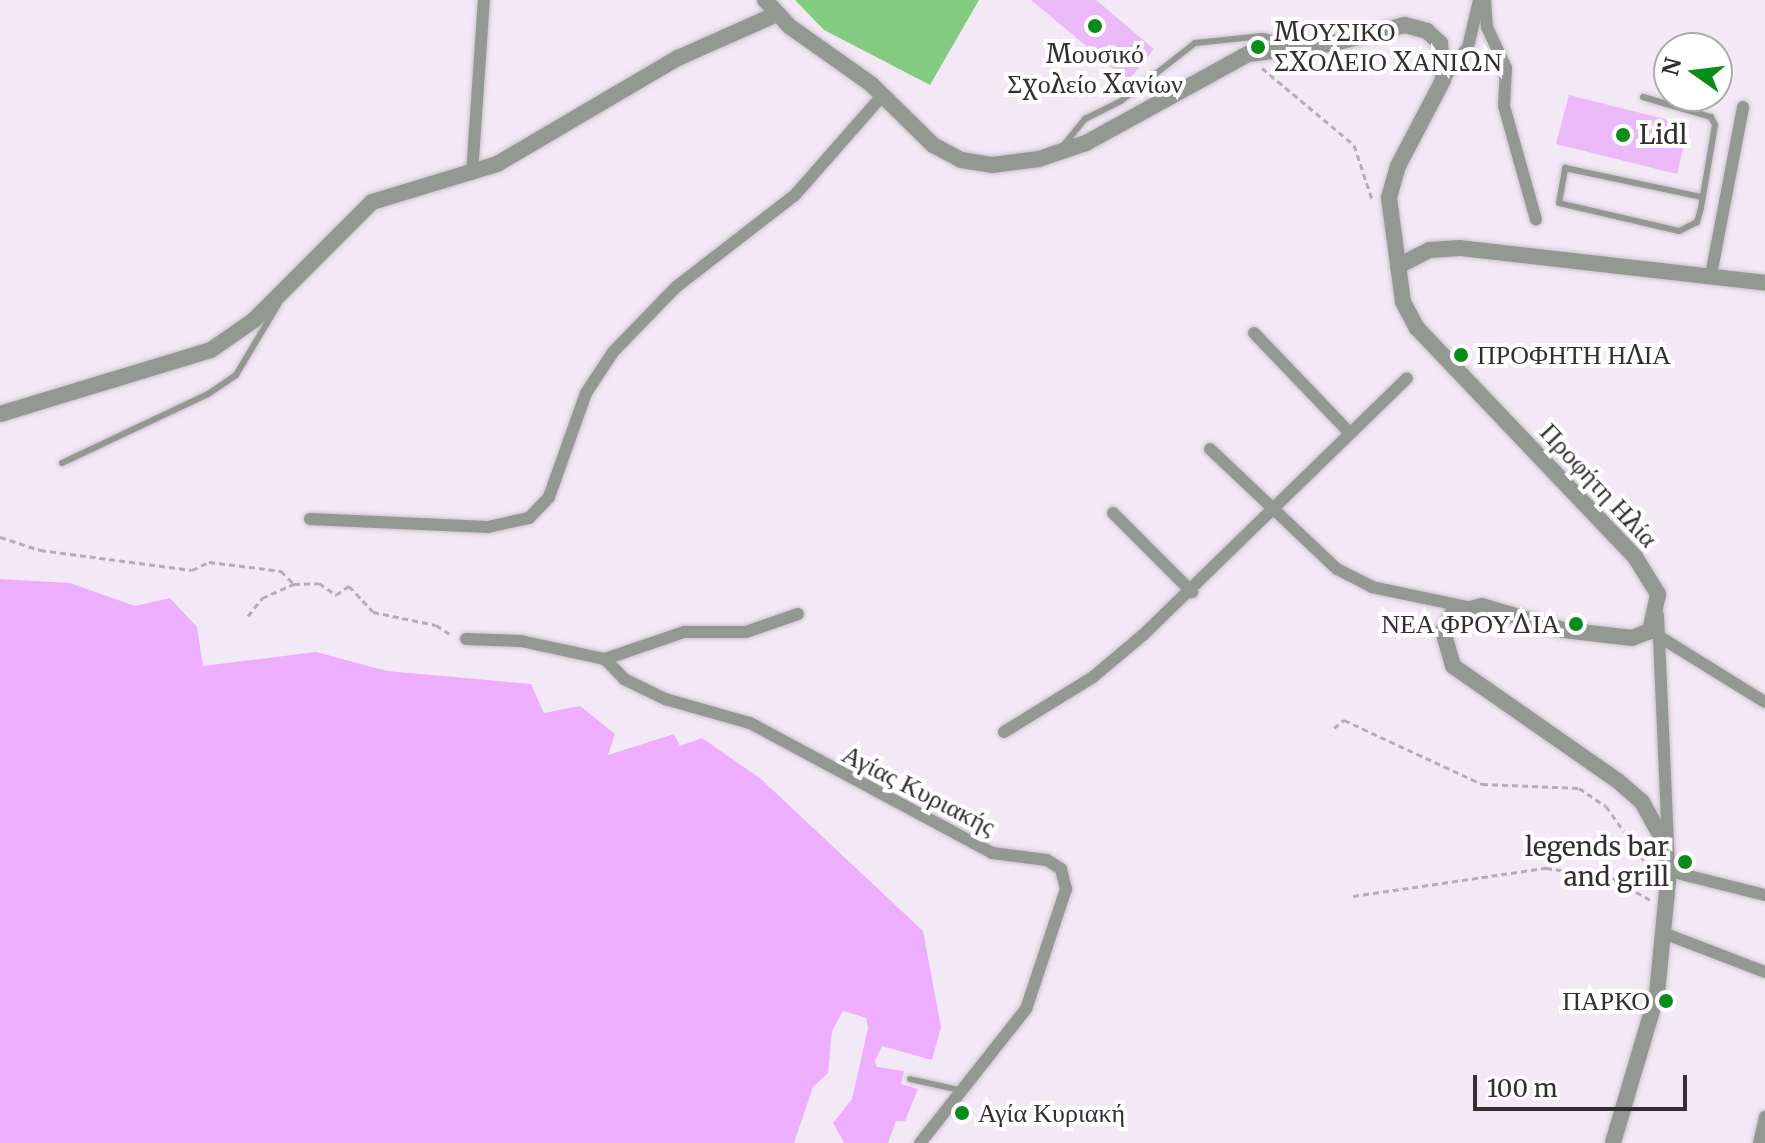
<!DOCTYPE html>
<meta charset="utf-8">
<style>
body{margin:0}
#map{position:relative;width:1765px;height:1143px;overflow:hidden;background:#f3e9f6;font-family:Merriweather,serif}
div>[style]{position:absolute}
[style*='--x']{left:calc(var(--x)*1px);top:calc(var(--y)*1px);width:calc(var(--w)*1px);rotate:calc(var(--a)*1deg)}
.forest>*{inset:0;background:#82cb80}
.water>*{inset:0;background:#eeaefe}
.building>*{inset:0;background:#ebb8f8}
.path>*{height:3px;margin-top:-1.5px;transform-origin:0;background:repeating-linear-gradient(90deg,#b4adb7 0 6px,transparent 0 10px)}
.roads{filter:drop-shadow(0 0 2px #ccc4cf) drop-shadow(0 0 2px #ccc4cf)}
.service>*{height:6px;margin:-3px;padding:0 3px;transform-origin:3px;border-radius:3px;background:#949893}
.minor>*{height:12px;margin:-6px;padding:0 6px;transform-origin:6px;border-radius:6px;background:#949893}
.tertiary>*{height:16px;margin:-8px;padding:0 8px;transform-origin:8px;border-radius:8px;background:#949893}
.dots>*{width:22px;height:22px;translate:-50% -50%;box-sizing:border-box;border:4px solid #fff;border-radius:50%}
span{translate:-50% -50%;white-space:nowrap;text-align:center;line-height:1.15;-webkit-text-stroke:8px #fff;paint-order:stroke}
.poi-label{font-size:26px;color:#322f33}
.left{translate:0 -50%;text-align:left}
.right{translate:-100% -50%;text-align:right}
.street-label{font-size:26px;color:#322f33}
.north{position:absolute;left:1653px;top:32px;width:80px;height:80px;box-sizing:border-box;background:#fff;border:2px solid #adacad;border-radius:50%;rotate:284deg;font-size:22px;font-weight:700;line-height:32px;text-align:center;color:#322f33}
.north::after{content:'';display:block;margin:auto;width:28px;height:36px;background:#098d1a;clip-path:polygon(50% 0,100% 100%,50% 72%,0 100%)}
.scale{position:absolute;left:1473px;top:1075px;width:214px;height:36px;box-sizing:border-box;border:4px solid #322f33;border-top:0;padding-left:10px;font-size:24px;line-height:28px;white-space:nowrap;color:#322f33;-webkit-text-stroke:6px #fff;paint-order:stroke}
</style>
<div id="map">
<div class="forest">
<i style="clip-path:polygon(795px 0,979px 0,930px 85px,824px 30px)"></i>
</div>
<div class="water">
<i style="clip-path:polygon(0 579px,70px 583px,135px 606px,170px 598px,197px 627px,203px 666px,316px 652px,387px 671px,531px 684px,544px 713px,580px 706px,615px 734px,608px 755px,674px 734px,680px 746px,702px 738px,761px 779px,923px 931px,941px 1027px,932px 1060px,882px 1046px,875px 1061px,877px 1067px,904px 1071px,901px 1084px,918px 1089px,905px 1121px,896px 1121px,888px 1143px,844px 1143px,833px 1123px,852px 1099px,868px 1028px,866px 1018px,843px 1011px,832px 1031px,828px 1073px,813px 1087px,794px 1143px,0 1143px)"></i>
</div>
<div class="building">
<i style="clip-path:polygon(1031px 0,1096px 0,1154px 49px,1128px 81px)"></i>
<i style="clip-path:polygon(1569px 95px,1689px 125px,1677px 174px,1556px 144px)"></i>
</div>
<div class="path">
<i style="--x:1262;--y:68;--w:120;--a:39.9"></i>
<i style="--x:1354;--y:145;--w:60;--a:71.6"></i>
<i style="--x:0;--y:537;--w:42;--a:18"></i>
<i style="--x:40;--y:550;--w:153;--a:7.5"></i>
<i style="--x:192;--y:570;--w:19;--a:-25"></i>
<i style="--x:209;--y:562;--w:73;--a:7.1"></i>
<i style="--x:281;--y:571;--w:18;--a:45"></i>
<i style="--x:294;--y:584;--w:25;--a:-2"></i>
<i style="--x:319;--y:583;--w:21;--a:35"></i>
<i style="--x:336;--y:595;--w:16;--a:-35"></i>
<i style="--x:349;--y:586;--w:35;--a:47"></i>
<i style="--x:373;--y:612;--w:64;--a:11.7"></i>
<i style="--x:436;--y:625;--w:20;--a:33"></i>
<i style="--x:248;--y:616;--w:23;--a:-52"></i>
<i style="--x:262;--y:598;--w:35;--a:-24"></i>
<i style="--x:1334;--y:728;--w:13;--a:-39"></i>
<i style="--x:1344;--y:720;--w:152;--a:24.9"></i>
<i style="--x:1482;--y:784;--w:97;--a:2.4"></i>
<i style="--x:1579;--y:788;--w:32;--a:34"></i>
<i style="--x:1606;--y:806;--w:82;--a:55"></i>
<i style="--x:1353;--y:896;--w:195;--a:-8.3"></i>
<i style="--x:1546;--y:868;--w:65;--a:8"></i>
<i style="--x:1610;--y:877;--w:48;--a:29.7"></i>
</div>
<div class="roads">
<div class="service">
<i style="--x:1643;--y:97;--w:71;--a:16.4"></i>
<i style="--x:1711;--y:117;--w:9;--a:63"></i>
<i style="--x:1715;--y:125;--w:84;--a:99.6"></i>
<i style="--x:1701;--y:208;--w:15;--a:106"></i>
<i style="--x:1697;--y:222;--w:20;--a:153"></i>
<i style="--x:1679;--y:231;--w:123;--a:-166.9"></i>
<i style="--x:1559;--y:203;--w:36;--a:-80"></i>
<i style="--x:1565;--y:168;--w:140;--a:12"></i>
<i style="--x:1063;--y:146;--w:35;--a:-51"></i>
<i style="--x:1085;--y:119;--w:40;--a:-26.6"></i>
<i style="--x:1121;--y:101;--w:94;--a:-38.1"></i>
<i style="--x:1195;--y:43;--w:68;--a:-5.9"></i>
<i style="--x:1263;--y:36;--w:37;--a:13"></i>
<i style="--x:62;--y:463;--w:161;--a:-25.3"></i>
<i style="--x:208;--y:394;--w:34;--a:-34"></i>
<i style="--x:236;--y:375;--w:84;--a:-59.2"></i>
<i style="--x:910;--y:1079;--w:50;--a:12.7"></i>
</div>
<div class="minor">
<i style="--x:1485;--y:0;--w:27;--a:86"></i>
<i style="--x:1487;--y:27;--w:45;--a:65.1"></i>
<i style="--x:1506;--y:68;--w:38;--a:93"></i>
<i style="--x:1504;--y:106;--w:118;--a:74.3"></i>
<i style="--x:1443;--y:80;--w:41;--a:-52.9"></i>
<i style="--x:1468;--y:47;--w:48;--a:-76.8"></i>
<i style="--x:472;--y:174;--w:174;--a:-86.1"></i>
<i style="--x:1711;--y:275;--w:171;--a:-79.2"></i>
<i style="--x:1254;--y:333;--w:137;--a:46.2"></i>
<i style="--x:1210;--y:449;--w:175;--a:43.4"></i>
<i style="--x:1337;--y:569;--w:39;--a:27"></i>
<i style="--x:1372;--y:587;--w:97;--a:11.9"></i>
<i style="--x:1113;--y:513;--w:112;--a:45"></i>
<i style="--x:310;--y:519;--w:178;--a:2.6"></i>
<i style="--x:488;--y:527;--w:42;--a:-12.4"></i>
<i style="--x:529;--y:518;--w:29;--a:-46"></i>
<i style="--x:549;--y:497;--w:110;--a:-70.4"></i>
<i style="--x:586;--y:393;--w:49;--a:-56.6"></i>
<i style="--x:613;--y:352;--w:91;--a:-45.9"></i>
<i style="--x:676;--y:287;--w:150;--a:-37.7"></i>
<i style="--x:795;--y:195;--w:133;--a:-48.7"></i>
<i style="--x:1658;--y:615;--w:256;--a:87.5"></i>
<i style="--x:1669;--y:871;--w:99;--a:14"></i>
<i style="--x:1660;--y:637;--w:123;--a:31.8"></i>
<i style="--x:466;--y:639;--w:55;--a:2.1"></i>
<i style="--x:521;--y:641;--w:86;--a:12.1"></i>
<i style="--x:605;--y:659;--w:28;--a:46"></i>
<i style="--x:624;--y:679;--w:46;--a:26"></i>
<i style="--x:665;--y:699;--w:88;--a:15.8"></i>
<i style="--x:750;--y:723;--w:275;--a:28.2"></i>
<i style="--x:992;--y:853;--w:55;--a:7.3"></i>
<i style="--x:1047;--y:860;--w:17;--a:33"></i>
<i style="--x:1061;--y:869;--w:21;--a:76"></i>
<i style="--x:1066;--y:889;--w:126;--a:108.4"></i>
<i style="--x:1026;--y:1009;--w:171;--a:128.3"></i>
<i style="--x:605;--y:659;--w:83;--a:-18.9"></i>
<i style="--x:684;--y:632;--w:62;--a:0"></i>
<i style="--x:746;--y:632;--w:55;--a:-19.1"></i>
<i style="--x:1004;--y:732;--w:105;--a:-31.7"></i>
<i style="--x:1093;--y:677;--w:65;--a:-40"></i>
<i style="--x:1143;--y:635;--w:368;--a:-44.2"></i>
<i style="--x:1666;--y:934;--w:106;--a:21"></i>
<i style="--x:1759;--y:1143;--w:27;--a:-77"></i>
</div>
<div class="tertiary">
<i style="--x:765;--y:0;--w:35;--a:47"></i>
<i style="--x:789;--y:26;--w:100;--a:35.3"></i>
<i style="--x:871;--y:84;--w:87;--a:44.5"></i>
<i style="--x:933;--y:145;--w:32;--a:28"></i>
<i style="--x:961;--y:160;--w:31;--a:9"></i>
<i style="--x:992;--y:165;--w:47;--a:-7.3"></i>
<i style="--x:1039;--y:159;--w:50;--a:-18.8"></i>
<i style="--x:1086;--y:143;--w:185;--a:-28.8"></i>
<i style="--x:1248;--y:54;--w:84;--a:-6.9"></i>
<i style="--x:1331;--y:44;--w:76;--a:-14.4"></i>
<i style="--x:1405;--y:25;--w:23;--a:15"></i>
<i style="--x:1427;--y:31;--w:18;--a:43"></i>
<i style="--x:1440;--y:43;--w:37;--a:85"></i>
<i style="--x:1443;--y:80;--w:97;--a:117.6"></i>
<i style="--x:1398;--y:166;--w:33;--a:106"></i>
<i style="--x:1389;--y:198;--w:105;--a:82.3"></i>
<i style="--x:1403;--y:302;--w:30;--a:62"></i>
<i style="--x:1417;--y:328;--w:316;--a:46.4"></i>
<i style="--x:1635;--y:557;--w:44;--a:58.1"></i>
<i style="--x:1658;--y:594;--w:38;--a:102"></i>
<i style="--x:1650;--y:631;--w:19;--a:159"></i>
<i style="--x:1632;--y:638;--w:69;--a:-173.4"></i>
<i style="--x:1563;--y:630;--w:84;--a:-163.5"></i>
<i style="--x:1482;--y:606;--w:30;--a:166"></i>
<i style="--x:1453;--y:613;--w:21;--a:119"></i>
<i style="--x:1443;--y:631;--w:36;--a:74"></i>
<i style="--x:1453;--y:666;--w:201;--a:34.9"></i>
<i style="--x:1618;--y:781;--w:32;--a:41"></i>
<i style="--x:1642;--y:802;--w:39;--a:61"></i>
<i style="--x:1661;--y:836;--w:36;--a:77"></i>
<i style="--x:1669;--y:871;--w:124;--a:95.6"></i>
<i style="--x:1657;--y:994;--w:155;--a:106.5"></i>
<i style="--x:1398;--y:266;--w:36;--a:-27"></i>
<i style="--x:1430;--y:250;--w:30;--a:-4"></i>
<i style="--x:1460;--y:248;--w:307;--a:6.5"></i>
<i style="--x:0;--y:414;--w:220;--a:-16.9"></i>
<i style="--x:211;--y:350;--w:52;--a:-34.9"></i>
<i style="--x:254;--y:320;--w:167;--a:-45"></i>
<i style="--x:372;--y:202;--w:131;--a:-16.9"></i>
<i style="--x:497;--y:164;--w:210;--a:-30.4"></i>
<i style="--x:678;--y:58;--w:108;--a:-24"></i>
</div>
</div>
<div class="dots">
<i style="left:1095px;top:26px;background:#098d1a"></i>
<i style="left:1258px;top:47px;background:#098d1a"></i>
<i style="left:1623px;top:135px;background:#098d1a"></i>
<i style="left:1461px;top:355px;background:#098d1a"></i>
<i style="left:1576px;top:624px;background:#098d1a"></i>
<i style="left:1685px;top:862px;background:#098d1a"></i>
<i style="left:1666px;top:1001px;background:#098d1a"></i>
<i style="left:962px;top:1113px;background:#098d1a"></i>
</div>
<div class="poi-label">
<span class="left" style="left:1274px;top:47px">ΜΟΥΣΙΚΟ<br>ΣΧΟΛΕΙΟ ΧΑΝΙΩΝ</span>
<span style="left:1095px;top:69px">Μουσικό<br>Σχολείο Χανίων</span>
<span class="left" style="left:1639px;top:135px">Lidl</span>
<span class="left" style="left:1477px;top:355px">ΠΡΟΦΗΤΗ ΗΛΙΑ</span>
<span class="right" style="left:1560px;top:624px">ΝΕΑ ΦΡΟΥΔΙΑ</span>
<span class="right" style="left:1669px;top:862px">legends bar<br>and grill</span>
<span class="right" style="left:1650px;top:1001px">ΠΑΡΚΟ</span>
<span class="left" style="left:978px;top:1113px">Αγία Κυριακή</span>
</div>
<div class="street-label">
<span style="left:1599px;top:485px;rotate:47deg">Προφήτη Ηλία</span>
<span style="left:919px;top:790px;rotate:27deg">Αγίας Κυριακής</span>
</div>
<div class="north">N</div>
<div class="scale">100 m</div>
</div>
